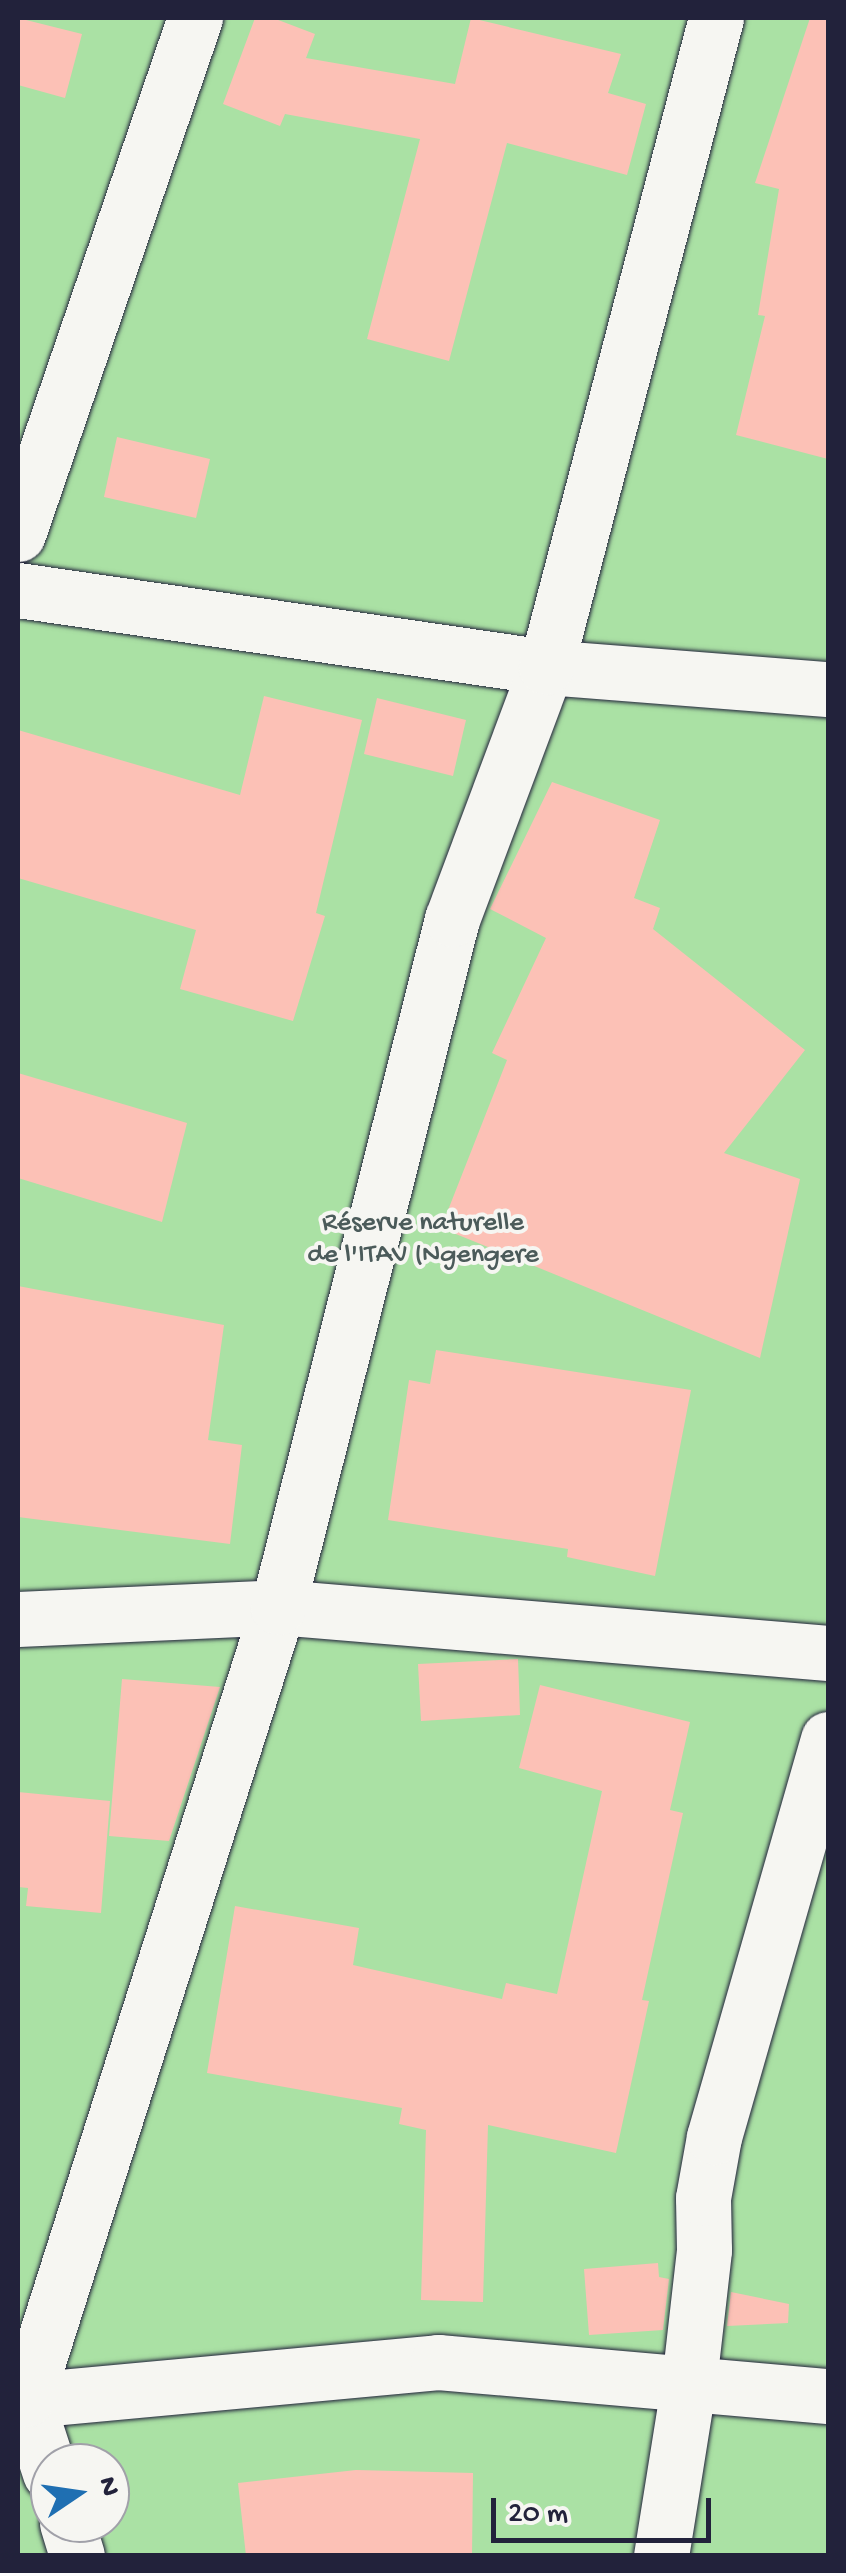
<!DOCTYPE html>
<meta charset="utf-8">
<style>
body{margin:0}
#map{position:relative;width:846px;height:2573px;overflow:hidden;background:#f6f6f2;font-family:"Gochi Hand",sans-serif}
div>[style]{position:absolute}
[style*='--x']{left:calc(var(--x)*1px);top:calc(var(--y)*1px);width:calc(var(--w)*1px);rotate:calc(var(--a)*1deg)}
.green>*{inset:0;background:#aae1a4}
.building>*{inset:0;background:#fcc1b6}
.roads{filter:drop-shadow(0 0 2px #22223b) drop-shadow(0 0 2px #22223b)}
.minor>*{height:55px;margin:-27.5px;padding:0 27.5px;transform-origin:27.5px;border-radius:27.5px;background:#f6f6f2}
span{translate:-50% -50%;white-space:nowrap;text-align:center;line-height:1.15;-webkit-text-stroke:8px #f6f6f2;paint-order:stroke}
.park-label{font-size:28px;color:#4b5b5a}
.frame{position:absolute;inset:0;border:20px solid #22223b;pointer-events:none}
.north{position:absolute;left:30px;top:2443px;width:100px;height:100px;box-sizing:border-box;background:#f6f6f2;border:2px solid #a1a1a9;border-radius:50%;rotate:77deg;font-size:28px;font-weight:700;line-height:40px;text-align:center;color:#22223b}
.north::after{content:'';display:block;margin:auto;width:35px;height:45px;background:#1f6fb2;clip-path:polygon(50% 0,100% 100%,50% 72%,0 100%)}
.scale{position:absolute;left:491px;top:2498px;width:220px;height:45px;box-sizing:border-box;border:5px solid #22223b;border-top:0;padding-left:12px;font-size:30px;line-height:35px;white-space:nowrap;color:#22223b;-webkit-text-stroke:8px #f6f6f2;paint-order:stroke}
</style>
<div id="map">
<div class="green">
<i style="clip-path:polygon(evenodd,18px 18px,828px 18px,828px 2555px,18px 2555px,18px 18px,50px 2463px,110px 2463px,110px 2523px,50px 2523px,50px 2463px)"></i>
</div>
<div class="building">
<i style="clip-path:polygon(18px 18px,82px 34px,65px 98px,18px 85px)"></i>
<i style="clip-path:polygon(255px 18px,273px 18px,315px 34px,306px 58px,455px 84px,471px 18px,621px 54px,608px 93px,646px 104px,627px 175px,507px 143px,449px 361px,367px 339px,420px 139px,285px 114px,280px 126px,223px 104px)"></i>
<i style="clip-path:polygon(810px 18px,828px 18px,828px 459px,736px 435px,765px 316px,758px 315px,779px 189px,755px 183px)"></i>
<i style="clip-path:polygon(117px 437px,210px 459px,196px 518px,104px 497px)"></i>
<i style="clip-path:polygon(264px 696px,362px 720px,316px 913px,325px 916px,293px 1021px,180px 989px,196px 930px,18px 878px,18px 730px,240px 795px)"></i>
<i style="clip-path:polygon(377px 698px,466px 720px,453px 776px,364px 754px)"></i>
<i style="clip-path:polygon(552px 782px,660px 820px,634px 898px,660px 908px,653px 929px,805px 1050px,724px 1153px,800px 1179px,760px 1358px,441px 1228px,507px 1060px,492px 1053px,546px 938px,490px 909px)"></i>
<i style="clip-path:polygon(18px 1073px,187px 1123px,162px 1222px,18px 1178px)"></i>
<i style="clip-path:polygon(18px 1286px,224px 1325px,208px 1440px,242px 1445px,230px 1544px,18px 1517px)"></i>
<i style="clip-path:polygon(436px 1350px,691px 1390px,655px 1576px,567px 1557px,568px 1549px,388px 1520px,409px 1380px,430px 1384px)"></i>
<i style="clip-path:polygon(518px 1659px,520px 1715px,421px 1721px,418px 1664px)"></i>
<i style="clip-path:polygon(122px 1679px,220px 1687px,169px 1841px,109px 1836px)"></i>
<i style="clip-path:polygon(540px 1685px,690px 1722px,670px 1810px,683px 1813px,642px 2000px,649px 2001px,616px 2153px,488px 2125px,483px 2302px,421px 2300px,426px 2130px,399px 2124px,402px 2108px,207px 2073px,235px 1906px,359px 1928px,353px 1965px,502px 1999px,506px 1983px,557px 1994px,602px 1791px,519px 1768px)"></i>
<i style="clip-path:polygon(18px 1792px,110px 1801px,101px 1913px,26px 1906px,28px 1888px,18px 1887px)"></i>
<i style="clip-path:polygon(658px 2263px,659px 2277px,669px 2279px,663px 2330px,589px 2335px,584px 2269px)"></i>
<i style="clip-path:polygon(731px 2292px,789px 2304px,788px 2323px,727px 2326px)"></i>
<i style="clip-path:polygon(356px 2470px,473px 2473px,472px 2556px,246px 2556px,238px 2483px)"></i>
</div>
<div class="roads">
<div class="minor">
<i style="--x:18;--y:534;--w:546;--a:-71.07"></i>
<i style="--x:18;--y:590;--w:534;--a:8.3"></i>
<i style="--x:546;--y:667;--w:283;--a:4.5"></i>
<i style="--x:18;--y:1619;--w:260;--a:-2.6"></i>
<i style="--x:278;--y:1607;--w:552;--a:4.78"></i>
<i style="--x:18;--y:2401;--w:422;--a:-5.3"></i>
<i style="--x:438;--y:2362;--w:391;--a:5"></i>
<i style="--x:50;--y:2473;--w:78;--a:-108"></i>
<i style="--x:26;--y:2399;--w:831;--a:-72.35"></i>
<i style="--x:278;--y:1607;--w:710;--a:-75.81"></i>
<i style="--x:452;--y:919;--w:269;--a:-69.5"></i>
<i style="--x:546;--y:667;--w:671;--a:-75.32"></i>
<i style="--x:67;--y:2523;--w:34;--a:73"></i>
<i style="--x:661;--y:2556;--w:176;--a:-80.9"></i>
<i style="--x:689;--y:2382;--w:133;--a:-83.5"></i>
<i style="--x:704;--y:2250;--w:52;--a:-91.1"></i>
<i style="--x:703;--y:2198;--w:62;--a:-79.8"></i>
<i style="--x:714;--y:2137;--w:414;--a:-74"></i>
</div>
</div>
<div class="park-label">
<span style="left:423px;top:1240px">Réserve naturelle<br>de l'ITAV (Ngengere</span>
</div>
<div class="frame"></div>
<div class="north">N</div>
<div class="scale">20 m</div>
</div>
